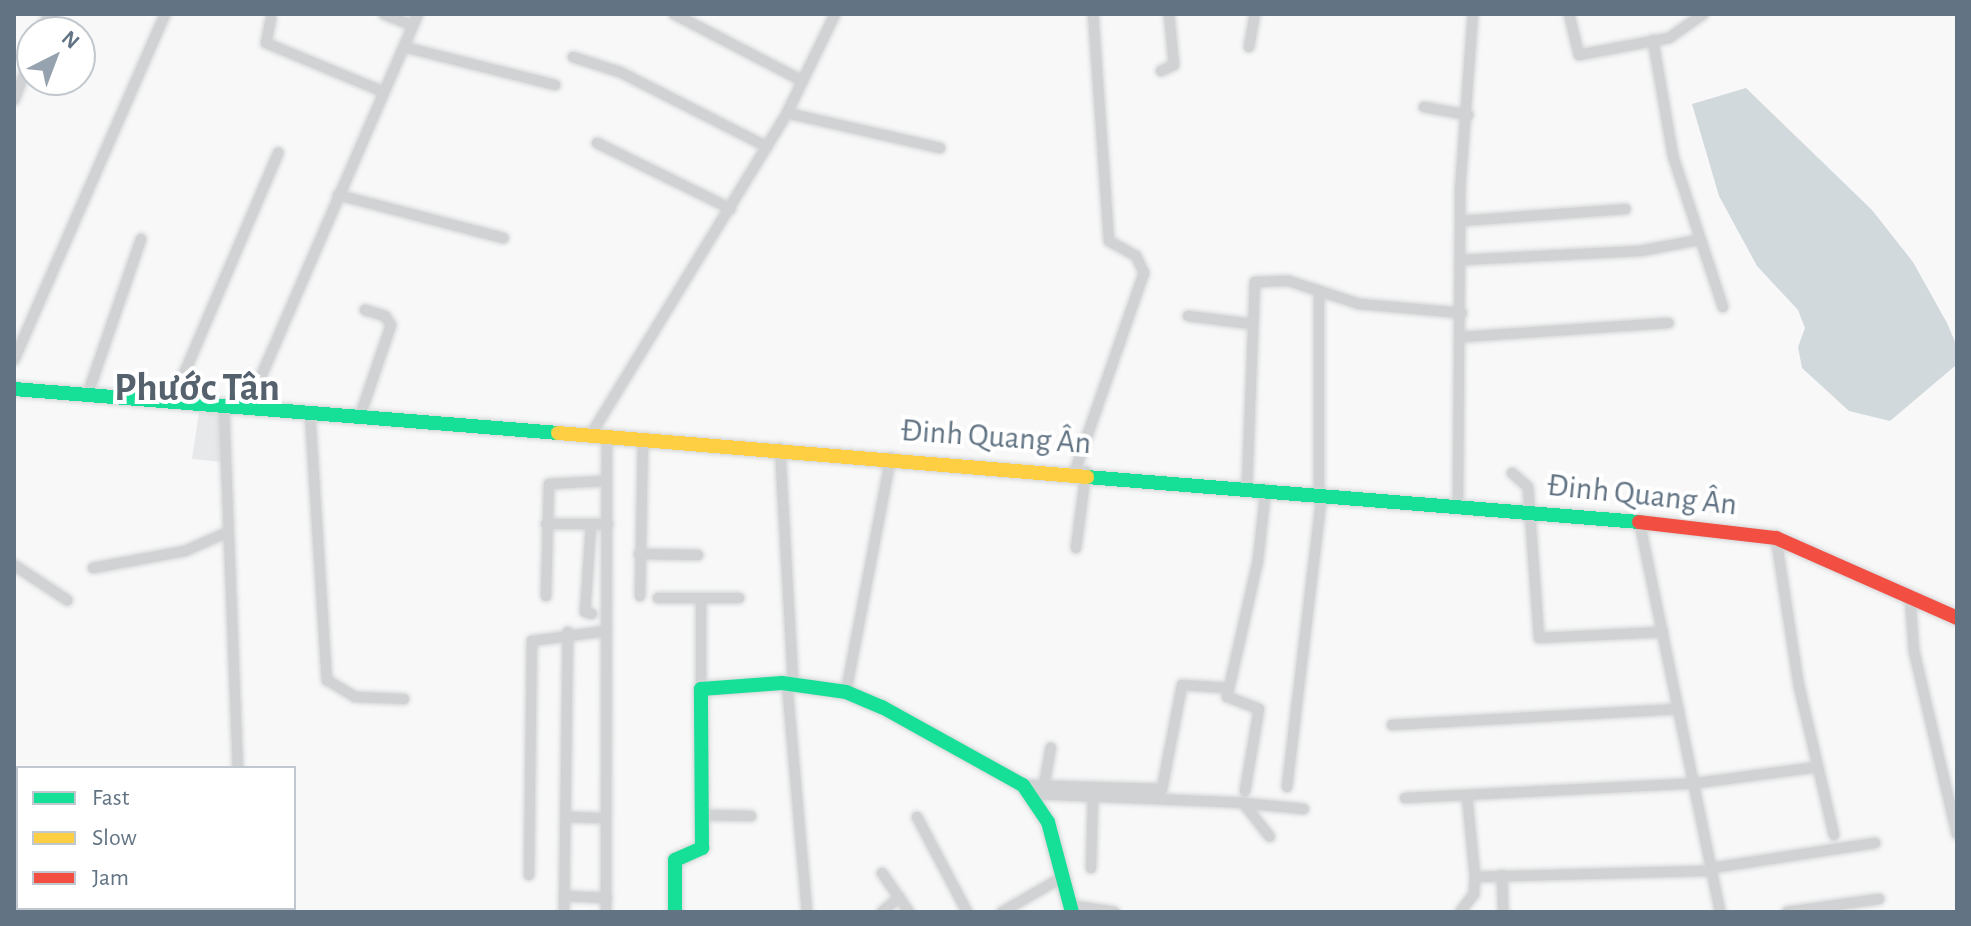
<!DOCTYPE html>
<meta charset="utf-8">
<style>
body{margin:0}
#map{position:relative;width:1971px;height:926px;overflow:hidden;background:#f8f8f8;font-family:"Alegreya Sans",sans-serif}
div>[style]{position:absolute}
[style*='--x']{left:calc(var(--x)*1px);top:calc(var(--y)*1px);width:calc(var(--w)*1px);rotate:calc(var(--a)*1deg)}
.built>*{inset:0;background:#e7e8e9}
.water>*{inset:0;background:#d2d9dd}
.roads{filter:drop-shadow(0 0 2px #d3d5d7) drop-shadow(0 0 2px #d3d5d7)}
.street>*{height:10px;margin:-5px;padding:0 5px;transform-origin:5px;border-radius:5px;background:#d1d2d3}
.fast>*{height:14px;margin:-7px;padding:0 7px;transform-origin:7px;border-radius:7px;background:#16e098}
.slow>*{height:14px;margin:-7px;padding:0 7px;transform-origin:7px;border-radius:7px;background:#ffcf43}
.jam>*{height:14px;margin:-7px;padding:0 7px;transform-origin:7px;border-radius:7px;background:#f24e42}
span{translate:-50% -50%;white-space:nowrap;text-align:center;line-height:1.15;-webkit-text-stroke:8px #fff;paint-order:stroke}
.street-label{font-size:32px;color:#627484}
.district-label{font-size:40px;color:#55626e;font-weight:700}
.frame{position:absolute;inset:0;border:16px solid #627484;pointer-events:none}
.legend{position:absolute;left:16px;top:766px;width:280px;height:144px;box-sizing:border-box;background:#fff;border:2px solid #c0c7ce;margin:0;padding:10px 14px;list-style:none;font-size:24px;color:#627484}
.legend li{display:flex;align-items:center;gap:16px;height:40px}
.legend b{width:40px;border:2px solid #c0c7ce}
.north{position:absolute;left:16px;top:16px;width:80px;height:80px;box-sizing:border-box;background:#fff;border:2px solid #c0c7ce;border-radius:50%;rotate:42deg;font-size:22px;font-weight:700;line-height:32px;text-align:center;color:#627484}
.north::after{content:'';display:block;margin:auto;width:28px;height:36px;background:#96a2ad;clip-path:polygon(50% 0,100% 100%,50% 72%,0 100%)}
</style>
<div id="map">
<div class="built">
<i style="clip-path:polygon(199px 412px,220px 414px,222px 462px,192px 459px)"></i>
</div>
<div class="water">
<i style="clip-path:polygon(1746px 88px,1872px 210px,1913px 262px,1947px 323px,1956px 344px,1955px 366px,1890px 421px,1849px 411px,1802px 368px,1798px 347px,1805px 328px,1798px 310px,1757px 266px,1719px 196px,1692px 104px)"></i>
</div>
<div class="roads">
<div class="street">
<i style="--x:384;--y:14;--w:31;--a:22"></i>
<i style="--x:674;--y:14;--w:143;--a:27.5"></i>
<i style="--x:1569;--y:14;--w:42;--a:76.3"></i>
<i style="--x:1579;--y:55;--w:92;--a:-10.7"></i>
<i style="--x:1669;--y:38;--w:42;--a:-35.2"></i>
<i style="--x:271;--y:18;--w:25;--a:101"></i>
<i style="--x:266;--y:43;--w:128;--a:22.6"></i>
<i style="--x:41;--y:32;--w:20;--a:-66"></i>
<i style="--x:1653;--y:40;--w:118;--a:80.2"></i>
<i style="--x:1673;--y:156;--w:159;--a:71.7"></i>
<i style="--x:404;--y:47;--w:156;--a:14.1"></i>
<i style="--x:1249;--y:47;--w:34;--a:-80"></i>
<i style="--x:573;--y:57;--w:49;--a:17.7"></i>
<i style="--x:620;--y:72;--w:165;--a:27"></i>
<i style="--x:1161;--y:71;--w:14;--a:-25"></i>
<i style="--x:1174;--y:65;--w:51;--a:-95.6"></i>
<i style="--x:14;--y:100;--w:48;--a:-68.2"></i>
<i style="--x:1424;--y:107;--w:45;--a:10.3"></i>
<i style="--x:787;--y:113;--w:157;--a:12.9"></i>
<i style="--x:597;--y:143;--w:149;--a:26.2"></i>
<i style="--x:338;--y:195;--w:171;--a:14.6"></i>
<i style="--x:1460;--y:221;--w:166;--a:-4.1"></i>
<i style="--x:1461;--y:260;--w:179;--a:-2.9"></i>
<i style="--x:1640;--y:251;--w:59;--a:-10.7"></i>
<i style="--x:1188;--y:316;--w:64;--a:7.2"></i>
<i style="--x:1462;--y:337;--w:207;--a:-3.9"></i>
<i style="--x:14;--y:360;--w:378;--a:-66.4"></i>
<i style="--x:87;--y:396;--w:166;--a:-71"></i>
<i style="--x:172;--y:402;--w:271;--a:-66.9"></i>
<i style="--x:224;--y:408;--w:360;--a:87.8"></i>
<i style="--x:247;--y:409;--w:430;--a:-66.6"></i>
<i style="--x:310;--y:413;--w:268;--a:86.4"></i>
<i style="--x:327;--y:680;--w:33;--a:31"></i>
<i style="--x:355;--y:697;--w:49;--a:2.3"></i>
<i style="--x:360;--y:416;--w:96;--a:-71.2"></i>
<i style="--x:391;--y:325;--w:11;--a:-124"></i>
<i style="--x:385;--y:316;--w:21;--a:-163"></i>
<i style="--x:590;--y:436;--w:378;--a:-58.6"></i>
<i style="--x:787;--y:113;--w:110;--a:-64.1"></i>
<i style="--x:780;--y:448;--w:235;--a:86.8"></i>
<i style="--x:1075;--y:471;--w:210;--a:-70.8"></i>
<i style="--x:1144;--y:273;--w:19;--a:-115"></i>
<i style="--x:1136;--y:256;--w:31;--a:-151"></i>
<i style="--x:1109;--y:241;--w:228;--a:-94"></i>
<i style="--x:1512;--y:473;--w:21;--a:41"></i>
<i style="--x:1528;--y:487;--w:151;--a:85.8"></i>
<i style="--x:1539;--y:638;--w:124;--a:-2.8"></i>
<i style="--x:1247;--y:487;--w:205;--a:-87.8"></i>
<i style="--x:1255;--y:282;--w:34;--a:-2"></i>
<i style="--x:1289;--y:281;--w:74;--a:18.2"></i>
<i style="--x:1359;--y:304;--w:103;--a:5"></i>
<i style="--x:1319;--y:493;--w:202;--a:-90"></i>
<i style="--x:1458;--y:506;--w:316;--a:-89.6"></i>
<i style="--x:1460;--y:190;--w:176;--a:-85.8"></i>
<i style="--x:1639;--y:520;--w:400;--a:78.3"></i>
<i style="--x:546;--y:524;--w:62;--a:0"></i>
<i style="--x:591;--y:525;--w:87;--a:93.9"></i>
<i style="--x:585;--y:612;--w:7;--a:16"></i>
<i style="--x:1776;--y:538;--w:150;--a:81.2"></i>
<i style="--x:1799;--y:686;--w:153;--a:76.8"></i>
<i style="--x:1076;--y:548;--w:77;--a:-82.5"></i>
<i style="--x:639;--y:554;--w:59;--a:1"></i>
<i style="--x:14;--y:565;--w:64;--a:33.4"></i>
<i style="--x:93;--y:568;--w:94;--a:-10.5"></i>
<i style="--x:185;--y:551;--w:47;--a:-23.8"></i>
<i style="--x:546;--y:596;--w:112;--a:-88.5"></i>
<i style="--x:549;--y:484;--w:56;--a:-3.1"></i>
<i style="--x:640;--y:596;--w:156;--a:-88.9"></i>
<i style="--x:1910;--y:597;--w:54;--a:85.8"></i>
<i style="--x:1914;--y:651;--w:188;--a:76.8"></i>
<i style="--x:658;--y:598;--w:81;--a:0"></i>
<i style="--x:701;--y:599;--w:90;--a:90"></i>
<i style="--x:787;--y:683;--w:230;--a:85"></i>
<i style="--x:846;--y:692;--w:239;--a:-79.2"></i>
<i style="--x:1392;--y:725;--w:287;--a:-3.2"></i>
<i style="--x:1023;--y:785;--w:139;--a:1.6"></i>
<i style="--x:1162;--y:789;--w:106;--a:-79.1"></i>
<i style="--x:1182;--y:685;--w:47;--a:3.7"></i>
<i style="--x:1044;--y:786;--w:39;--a:-80"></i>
<i style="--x:1287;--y:787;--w:296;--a:-83.2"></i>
<i style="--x:1245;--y:791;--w:83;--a:-80.3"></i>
<i style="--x:1259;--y:709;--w:34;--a:-159"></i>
<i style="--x:1227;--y:697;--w:140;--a:-77.2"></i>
<i style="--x:1258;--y:560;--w:72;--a:-83.7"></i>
<i style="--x:1032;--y:794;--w:211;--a:2.4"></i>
<i style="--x:1243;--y:803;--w:43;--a:51.5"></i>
<i style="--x:1405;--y:798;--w:292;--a:-2.9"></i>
<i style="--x:1697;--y:783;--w:122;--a:-7.5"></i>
<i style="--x:1243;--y:803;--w:61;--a:5.6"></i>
<i style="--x:702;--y:815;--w:49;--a:1.2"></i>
<i style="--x:568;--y:817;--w:38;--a:2"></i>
<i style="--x:917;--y:817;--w:107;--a:62.2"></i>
<i style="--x:14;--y:829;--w:4;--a:14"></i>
<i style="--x:1091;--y:868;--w:71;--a:-88.4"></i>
<i style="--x:1712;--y:868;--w:165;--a:-8.7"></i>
<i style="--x:882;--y:873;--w:47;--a:55.3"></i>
<i style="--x:529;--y:875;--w:234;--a:-89.3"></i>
<i style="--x:532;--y:641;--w:75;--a:-7.7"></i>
<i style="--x:1502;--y:875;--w:37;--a:88"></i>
<i style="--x:1475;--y:877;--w:237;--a:-1.5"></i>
<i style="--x:564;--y:896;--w:43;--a:2.7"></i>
<i style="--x:1069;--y:905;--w:46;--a:8.8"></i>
<i style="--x:203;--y:908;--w:8;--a:30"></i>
<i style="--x:243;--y:908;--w:4;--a:90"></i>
<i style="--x:564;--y:912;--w:280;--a:-89.2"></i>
<i style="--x:606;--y:912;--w:475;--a:-89.9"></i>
<i style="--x:882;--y:912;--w:23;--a:-41"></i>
<i style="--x:1002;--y:912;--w:68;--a:-30"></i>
<i style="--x:1460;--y:912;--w:23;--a:-52"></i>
<i style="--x:1474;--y:894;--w:17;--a:-87"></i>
<i style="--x:1475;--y:877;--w:82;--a:-95.6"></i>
<i style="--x:1787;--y:912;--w:93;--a:-8"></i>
</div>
<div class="fast">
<i style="--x:14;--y:389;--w:546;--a:4.62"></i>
<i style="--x:1087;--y:477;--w:554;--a:4.66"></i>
<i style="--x:675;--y:912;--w:52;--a:-90"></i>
<i style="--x:675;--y:860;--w:30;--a:-24"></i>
<i style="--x:702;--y:848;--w:159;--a:-90.4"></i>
<i style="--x:701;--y:689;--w:81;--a:-4.2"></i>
<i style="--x:782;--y:683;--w:65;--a:8"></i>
<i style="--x:846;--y:692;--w:39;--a:23"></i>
<i style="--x:882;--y:707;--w:161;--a:29"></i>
<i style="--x:1023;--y:785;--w:45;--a:56"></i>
<i style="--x:1048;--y:822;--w:93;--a:75.1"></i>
</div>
<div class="slow">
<i style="--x:558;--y:433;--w:531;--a:4.75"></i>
</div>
<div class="jam">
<i style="--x:1639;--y:522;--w:138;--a:6.7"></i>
<i style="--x:1776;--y:538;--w:198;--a:23.8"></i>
</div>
</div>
<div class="street-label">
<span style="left:996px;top:437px;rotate:4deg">Đinh Quang Ân</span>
<span style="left:1642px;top:495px;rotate:6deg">Đinh Quang Ân</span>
</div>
<div class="district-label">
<span style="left:197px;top:388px">Phước Tân</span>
</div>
<div class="frame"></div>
<ul class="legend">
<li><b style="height:10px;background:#16e098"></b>Fast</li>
<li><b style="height:10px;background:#ffcf43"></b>Slow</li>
<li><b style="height:10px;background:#f24e42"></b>Jam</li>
</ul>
<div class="north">N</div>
</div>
